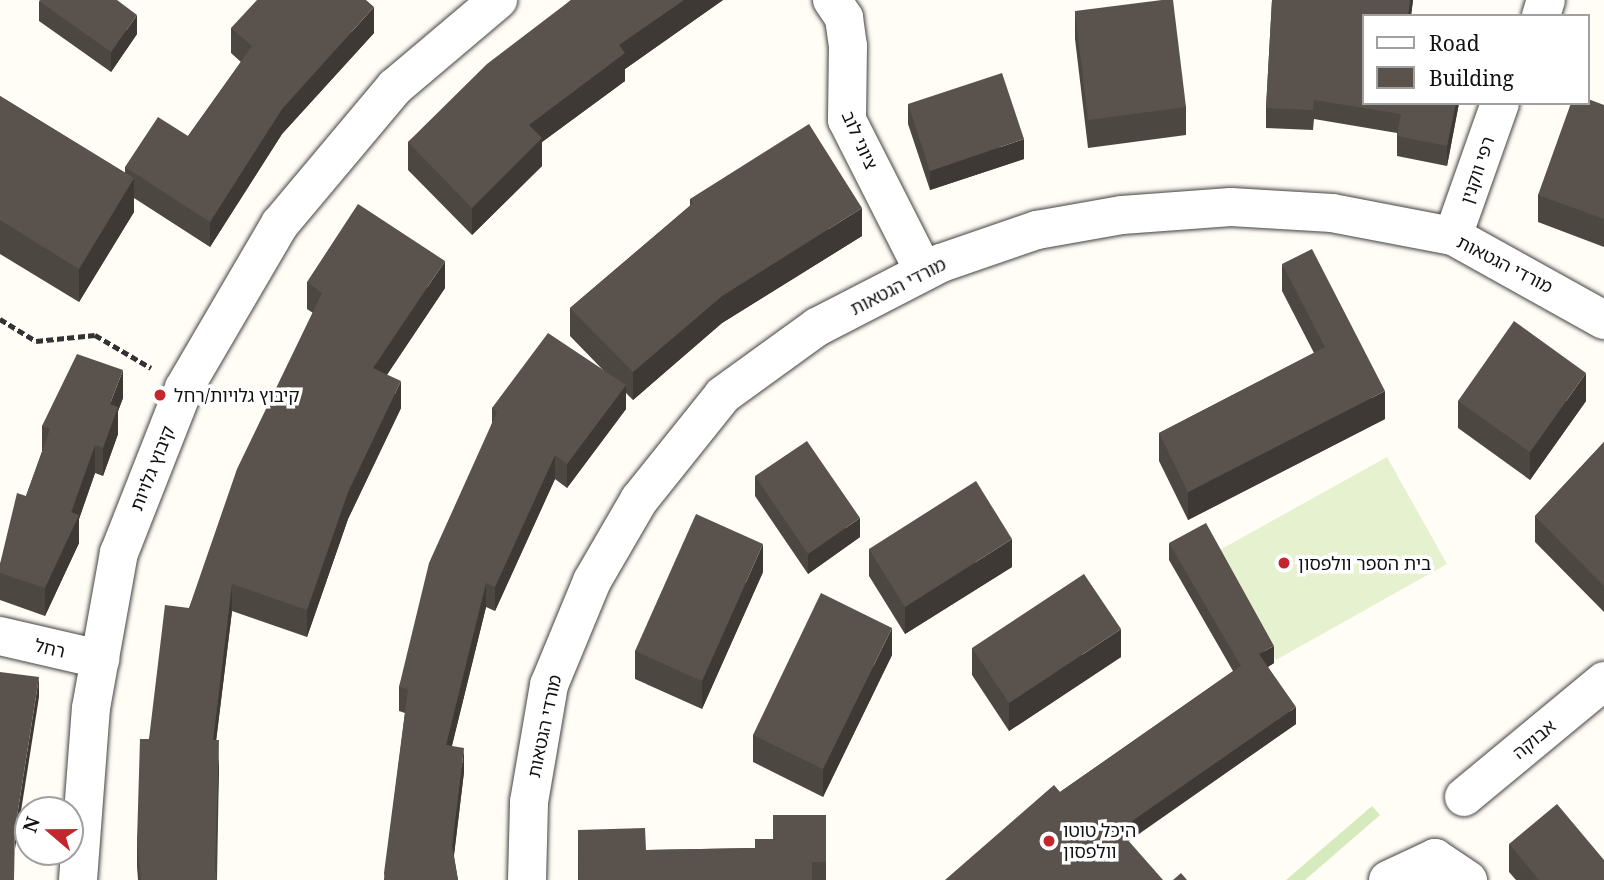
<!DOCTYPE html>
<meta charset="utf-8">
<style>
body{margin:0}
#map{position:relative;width:1604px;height:880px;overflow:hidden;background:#fffdf5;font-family:"Noto Serif","Noto Sans Hebrew",serif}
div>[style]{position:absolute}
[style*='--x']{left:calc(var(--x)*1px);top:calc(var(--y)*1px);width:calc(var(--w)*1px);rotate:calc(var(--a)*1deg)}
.green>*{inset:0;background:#d5ebbd}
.pitch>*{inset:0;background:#e6f2cf}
.path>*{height:4.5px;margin-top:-2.25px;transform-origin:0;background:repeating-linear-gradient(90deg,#333 0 7px,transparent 0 10.5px)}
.roads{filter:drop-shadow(0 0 2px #444) drop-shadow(0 0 2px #444)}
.street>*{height:38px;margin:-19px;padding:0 19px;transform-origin:19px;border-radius:19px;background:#fff}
.wall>*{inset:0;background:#4d4742}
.shaded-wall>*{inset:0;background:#3f3936}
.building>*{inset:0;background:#5a524d}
.dots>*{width:19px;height:19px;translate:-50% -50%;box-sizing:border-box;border:4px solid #fff;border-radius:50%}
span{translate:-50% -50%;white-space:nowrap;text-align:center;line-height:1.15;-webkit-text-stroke:7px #fff;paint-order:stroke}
.street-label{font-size:18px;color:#111}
.poi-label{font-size:18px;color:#111}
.left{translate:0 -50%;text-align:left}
.legend{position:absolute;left:1362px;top:14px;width:228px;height:91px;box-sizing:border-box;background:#fff;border:2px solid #a0a0a0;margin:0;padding:9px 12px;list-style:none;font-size:21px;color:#111}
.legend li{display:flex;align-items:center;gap:14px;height:35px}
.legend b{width:35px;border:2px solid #a0a0a0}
.north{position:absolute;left:14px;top:796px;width:70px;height:70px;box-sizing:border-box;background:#fff;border:2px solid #a0a0a0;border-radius:50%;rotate:290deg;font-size:19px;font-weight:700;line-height:28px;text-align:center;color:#111}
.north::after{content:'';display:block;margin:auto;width:24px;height:32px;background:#c4262e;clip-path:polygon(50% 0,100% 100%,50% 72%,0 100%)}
</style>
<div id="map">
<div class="green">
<i style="clip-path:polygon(1372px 806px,1380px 815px,1305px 880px,1286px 880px)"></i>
</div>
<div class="pitch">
<i style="clip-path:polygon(1387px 457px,1447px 564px,1276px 660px,1216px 552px)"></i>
</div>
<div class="path">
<i style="--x:0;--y:319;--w:42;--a:31.4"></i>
<i style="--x:36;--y:341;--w:59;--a:-5.8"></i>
<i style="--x:95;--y:335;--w:65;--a:30.5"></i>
</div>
<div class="roads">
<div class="street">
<i style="--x:832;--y:0;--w:22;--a:56"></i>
<i style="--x:844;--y:18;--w:28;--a:82"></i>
<i style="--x:848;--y:46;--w:74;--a:90.8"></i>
<i style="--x:847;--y:120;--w:170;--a:63.1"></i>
<i style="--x:1541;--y:16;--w:17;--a:-73"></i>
<i style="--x:1453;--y:236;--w:141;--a:-70.5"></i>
<i style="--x:0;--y:636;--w:103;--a:13"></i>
<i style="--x:1464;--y:797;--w:182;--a:-39.6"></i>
<i style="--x:78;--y:880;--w:172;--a:-85.7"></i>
<i style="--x:91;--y:708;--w:158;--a:-79.8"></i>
<i style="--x:119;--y:553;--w:177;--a:-68.5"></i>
<i style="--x:184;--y:388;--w:190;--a:-59.7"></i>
<i style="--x:280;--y:224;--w:179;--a:-50"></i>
<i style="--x:395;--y:87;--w:135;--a:-40.2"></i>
<i style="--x:527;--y:880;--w:78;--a:-88.5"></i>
<i style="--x:529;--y:802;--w:119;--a:-80.3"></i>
<i style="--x:549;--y:685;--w:113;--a:-67.5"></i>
<i style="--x:592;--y:581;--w:94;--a:-59.9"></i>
<i style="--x:639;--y:500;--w:134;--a:-51.3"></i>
<i style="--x:723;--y:395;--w:116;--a:-35.9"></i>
<i style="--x:817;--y:327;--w:140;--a:-27.3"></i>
<i style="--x:941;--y:263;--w:102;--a:-19"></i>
<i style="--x:1037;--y:230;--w:86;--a:-10"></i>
<i style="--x:1122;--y:215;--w:109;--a:-4.2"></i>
<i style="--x:1231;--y:207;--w:101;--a:3.4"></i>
<i style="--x:1332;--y:213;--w:123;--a:10.8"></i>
<i style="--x:1453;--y:236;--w:173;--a:29.1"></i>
<i style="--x:1388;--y:880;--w:52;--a:-25.1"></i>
<i style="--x:1435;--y:858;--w:40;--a:34"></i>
</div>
</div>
<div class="wall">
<i style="clip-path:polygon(571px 0,723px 0,625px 69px,625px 81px,542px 142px,542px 166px,472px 235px,408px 170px,408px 142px)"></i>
<i style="clip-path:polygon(1272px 0,1413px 0,1411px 16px,1364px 16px,1364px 103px,1459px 103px,1447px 166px,1397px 156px,1397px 133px,1314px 119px,1313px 130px,1266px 128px,1266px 108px)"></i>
<i style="clip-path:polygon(39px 1px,137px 34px,111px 72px,39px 21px)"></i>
<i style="clip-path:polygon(1075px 11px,1186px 107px,1186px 135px,1088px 148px,1075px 39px)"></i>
<i style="clip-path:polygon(231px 28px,374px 33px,282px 134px,210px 247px,134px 198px,134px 212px,79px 302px,0 254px,0 96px,125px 173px,125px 167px,188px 136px,241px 62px,231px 53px)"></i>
<i style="clip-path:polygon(908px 104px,1024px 159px,930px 190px,908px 124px)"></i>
<i style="clip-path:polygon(1604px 105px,1604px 247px,1538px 222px,1538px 195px)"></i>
<i style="clip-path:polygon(690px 199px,862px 236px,722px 323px,633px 400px,626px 393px,626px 409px,567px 488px,555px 479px,495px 611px,486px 607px,452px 746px,464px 772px,454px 856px,458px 880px,384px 880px,405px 713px,399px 711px,399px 687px,492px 423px,492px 408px,604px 371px,570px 336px,570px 308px,690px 206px)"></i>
<i style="clip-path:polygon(1282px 264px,1385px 419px,1188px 520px,1159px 461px,1159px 433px,1314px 353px,1282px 291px)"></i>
<i style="clip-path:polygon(307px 282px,445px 288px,387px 375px,401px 408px,348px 519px,307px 637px,232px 611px,216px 740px,219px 767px,217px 880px,138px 880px,137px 867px,137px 841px,149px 739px,189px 608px,313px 313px,307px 309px)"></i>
<i style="clip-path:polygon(123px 398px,118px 411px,118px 434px,103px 476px,95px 473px,79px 519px,79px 543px,45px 616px,0 600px,0 564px,26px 496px,42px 452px,42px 426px)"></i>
<i style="clip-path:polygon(1458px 401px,1586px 401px,1530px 480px,1458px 428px)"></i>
<i style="clip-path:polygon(1604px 442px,1604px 612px,1535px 542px,1535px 516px)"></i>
<i style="clip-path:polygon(755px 476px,860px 537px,808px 574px,755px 496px)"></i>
<i style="clip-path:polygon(1169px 543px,1274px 663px,1268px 667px,1296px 724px,1129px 841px,1060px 792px,1233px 671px,1169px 560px)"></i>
<i style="clip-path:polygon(869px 549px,1012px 567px,905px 634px,869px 576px)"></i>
<i style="clip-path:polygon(763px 572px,702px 709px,635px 679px,635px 651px)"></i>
<i style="clip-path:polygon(972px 648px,1121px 657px,1009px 731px,972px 675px)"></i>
<i style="clip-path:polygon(892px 655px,823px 797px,753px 762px,753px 735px)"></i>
<i style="clip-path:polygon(826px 815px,826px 880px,578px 880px,578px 830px,646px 850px,755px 848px)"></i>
<i style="clip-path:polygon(1509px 844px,1604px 880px,1516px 880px,1509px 872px)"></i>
</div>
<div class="shaded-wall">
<i style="clip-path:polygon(684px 0,723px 0,625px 69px,625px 81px,542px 142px,542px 166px,472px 235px,472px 208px,529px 125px,619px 45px)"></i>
<i style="clip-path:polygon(1410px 0,1413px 0,1411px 16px,1408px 16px)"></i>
<i style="clip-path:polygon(374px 7px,374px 33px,282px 134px,210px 247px,210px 222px,282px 109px)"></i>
<i style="clip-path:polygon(137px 15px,137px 34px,111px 72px,111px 52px)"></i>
<i style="clip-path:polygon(1456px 103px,1459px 103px,1447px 166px,1447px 146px)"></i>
<i style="clip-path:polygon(1024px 139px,1024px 159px,930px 190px,930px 171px)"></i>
<i style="clip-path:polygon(134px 178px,134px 212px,79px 302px,79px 269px)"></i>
<i style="clip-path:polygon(862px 208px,862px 236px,722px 323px,633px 400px,633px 372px,722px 296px)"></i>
<i style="clip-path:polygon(445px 261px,445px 288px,373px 395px,373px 368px)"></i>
<i style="clip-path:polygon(123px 370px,123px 398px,118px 411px,118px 434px,103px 476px,103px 448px,110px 404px)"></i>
<i style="clip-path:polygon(1586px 373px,1586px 401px,1530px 480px,1530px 452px)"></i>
<i style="clip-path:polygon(401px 381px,401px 408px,348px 519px,307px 637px,307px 610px,348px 492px)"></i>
<i style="clip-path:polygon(626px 385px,626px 409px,567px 488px,567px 464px)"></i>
<i style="clip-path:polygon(1385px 391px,1385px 419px,1188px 520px,1188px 492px)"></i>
<i style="clip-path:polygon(95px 445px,95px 473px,79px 519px,79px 543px,45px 616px,45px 588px)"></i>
<i style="clip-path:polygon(555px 455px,555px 479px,495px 611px,495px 587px)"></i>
<i style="clip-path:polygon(860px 518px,860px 537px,808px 574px,808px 554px)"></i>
<i style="clip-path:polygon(1012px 539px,1012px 567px,905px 634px,905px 607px)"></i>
<i style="clip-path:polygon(763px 544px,763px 572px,702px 709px,702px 681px)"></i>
<i style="clip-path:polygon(486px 583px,486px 607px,446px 769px,446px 745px)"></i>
<i style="clip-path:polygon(232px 584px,232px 611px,213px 767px,213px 740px)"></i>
<i style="clip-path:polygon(892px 628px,892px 655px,823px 797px,823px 769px)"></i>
<i style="clip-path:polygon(1121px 629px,1121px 657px,1009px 731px,1009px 703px)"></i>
<i style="clip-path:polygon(1274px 646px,1274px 663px,1259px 672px,1259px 654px)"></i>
<i style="clip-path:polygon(39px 677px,39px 697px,15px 849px,15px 829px)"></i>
<i style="clip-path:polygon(1296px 707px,1296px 724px,1119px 847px,1119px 830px)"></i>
<i style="clip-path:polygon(219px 740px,219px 767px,215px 880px)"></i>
<i style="clip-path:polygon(464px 748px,464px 772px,452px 870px,452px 846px)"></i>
</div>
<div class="building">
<i style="clip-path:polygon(40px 0,117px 0,137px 15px,111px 52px,39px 1px)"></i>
<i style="clip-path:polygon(257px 0,366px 0,374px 7px,282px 109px,210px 222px,125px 167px,158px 117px,188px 136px,252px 46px,231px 28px)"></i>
<i style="clip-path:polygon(571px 0,684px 0,619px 45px,625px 53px,529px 125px,542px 138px,472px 208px,408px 142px,487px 64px)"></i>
<i style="clip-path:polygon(1162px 0,1173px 0,1186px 107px,1088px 120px,1075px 11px)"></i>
<i style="clip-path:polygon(1272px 0,1410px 0,1408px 16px,1364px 16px,1364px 103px,1456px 103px,1447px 146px,1397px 136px,1401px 114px,1314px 100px,1313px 110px,1266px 108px)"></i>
<i style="clip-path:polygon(1002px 73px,1024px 139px,930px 171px,908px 104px)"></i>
<i style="clip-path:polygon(0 96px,134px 178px,79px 269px,0 220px)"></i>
<i style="clip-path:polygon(1588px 99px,1604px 105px,1604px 219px,1538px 195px,1571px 103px,1588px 103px)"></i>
<i style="clip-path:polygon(809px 124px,862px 208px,722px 296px,633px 372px,570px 308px,693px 203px,690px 199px)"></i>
<i style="clip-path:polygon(358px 204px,445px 261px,373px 368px,401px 381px,348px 492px,307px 610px,232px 584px,213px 740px,219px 740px,215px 868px,217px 880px,141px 880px,137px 841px,140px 739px,149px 739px,165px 605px,189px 608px,237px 469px,322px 293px,307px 282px)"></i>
<i style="clip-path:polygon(1312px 249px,1385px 391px,1188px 492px,1159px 433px,1325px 347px,1282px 264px)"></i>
<i style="clip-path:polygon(1514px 321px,1586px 373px,1530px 452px,1458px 401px)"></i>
<i style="clip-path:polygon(548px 333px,626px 385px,567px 464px,555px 455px,495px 587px,486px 583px,446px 745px,464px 748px,452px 846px,458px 880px,385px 880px,384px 873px,408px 689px,399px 687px,429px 563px,497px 412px,492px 408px)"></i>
<i style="clip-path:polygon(77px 354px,123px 370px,110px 404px,118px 407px,103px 448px,95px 445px,71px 512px,79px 515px,45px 588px,0 573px,0 564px,17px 493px,26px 496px,50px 429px,42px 426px)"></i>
<i style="clip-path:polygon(807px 441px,860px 518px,808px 554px,755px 476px)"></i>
<i style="clip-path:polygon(1604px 442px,1604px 586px,1535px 516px)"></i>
<i style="clip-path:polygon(976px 481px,1012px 539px,905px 607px,869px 549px)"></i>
<i style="clip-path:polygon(696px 514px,763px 544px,702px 681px,635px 651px)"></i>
<i style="clip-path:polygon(1206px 523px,1274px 646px,1259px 654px,1296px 707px,1119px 830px,1163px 880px,945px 880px,1054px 785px,1060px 792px,1241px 666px,1169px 543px)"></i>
<i style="clip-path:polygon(1084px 574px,1121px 629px,1009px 703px,972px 648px)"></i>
<i style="clip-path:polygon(821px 593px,892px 628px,823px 769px,753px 735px)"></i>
<i style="clip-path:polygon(0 672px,39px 677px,15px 829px,14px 880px,0 880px)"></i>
<i style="clip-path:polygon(1557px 804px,1604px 860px,1604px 880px,1539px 880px,1509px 844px)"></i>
<i style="clip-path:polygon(773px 815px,826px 815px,826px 862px,812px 862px,812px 880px,579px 880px,578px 830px,645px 828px,646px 850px,755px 848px,755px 839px,773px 839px)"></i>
<i style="clip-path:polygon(1181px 873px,1187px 880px,1173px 880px)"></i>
</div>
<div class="dots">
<i style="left:160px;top:395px;background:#c4262e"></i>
<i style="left:1284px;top:563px;background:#c4262e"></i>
<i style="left:1049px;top:841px;background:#c4262e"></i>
</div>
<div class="street-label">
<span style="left:860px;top:140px;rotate:66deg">ציוני לוב</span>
<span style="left:1477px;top:170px;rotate:-71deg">רפי ווקנין</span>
<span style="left:1505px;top:264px;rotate:27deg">מורדי הגטאות</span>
<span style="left:898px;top:286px;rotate:-27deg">מורדי הגטאות</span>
<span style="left:152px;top:468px;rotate:-68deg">קיבוץ גלויות</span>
<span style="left:50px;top:648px;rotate:13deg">רחל</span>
<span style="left:544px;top:726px;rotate:-78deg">מורדי הגטאות</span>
<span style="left:1534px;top:739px;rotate:-40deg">אבוקה</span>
</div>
<div class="poi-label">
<span class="left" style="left:174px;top:395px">קיבוץ גלויות/רחל</span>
<span class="left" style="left:1298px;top:563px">בית הספר וולפסון</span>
<span class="left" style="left:1063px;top:841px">היכל טוטו<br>וולפסון</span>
</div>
<ul class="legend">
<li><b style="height:9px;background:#fff"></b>Road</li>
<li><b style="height:19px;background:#5a524d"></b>Building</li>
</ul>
<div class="north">N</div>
</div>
